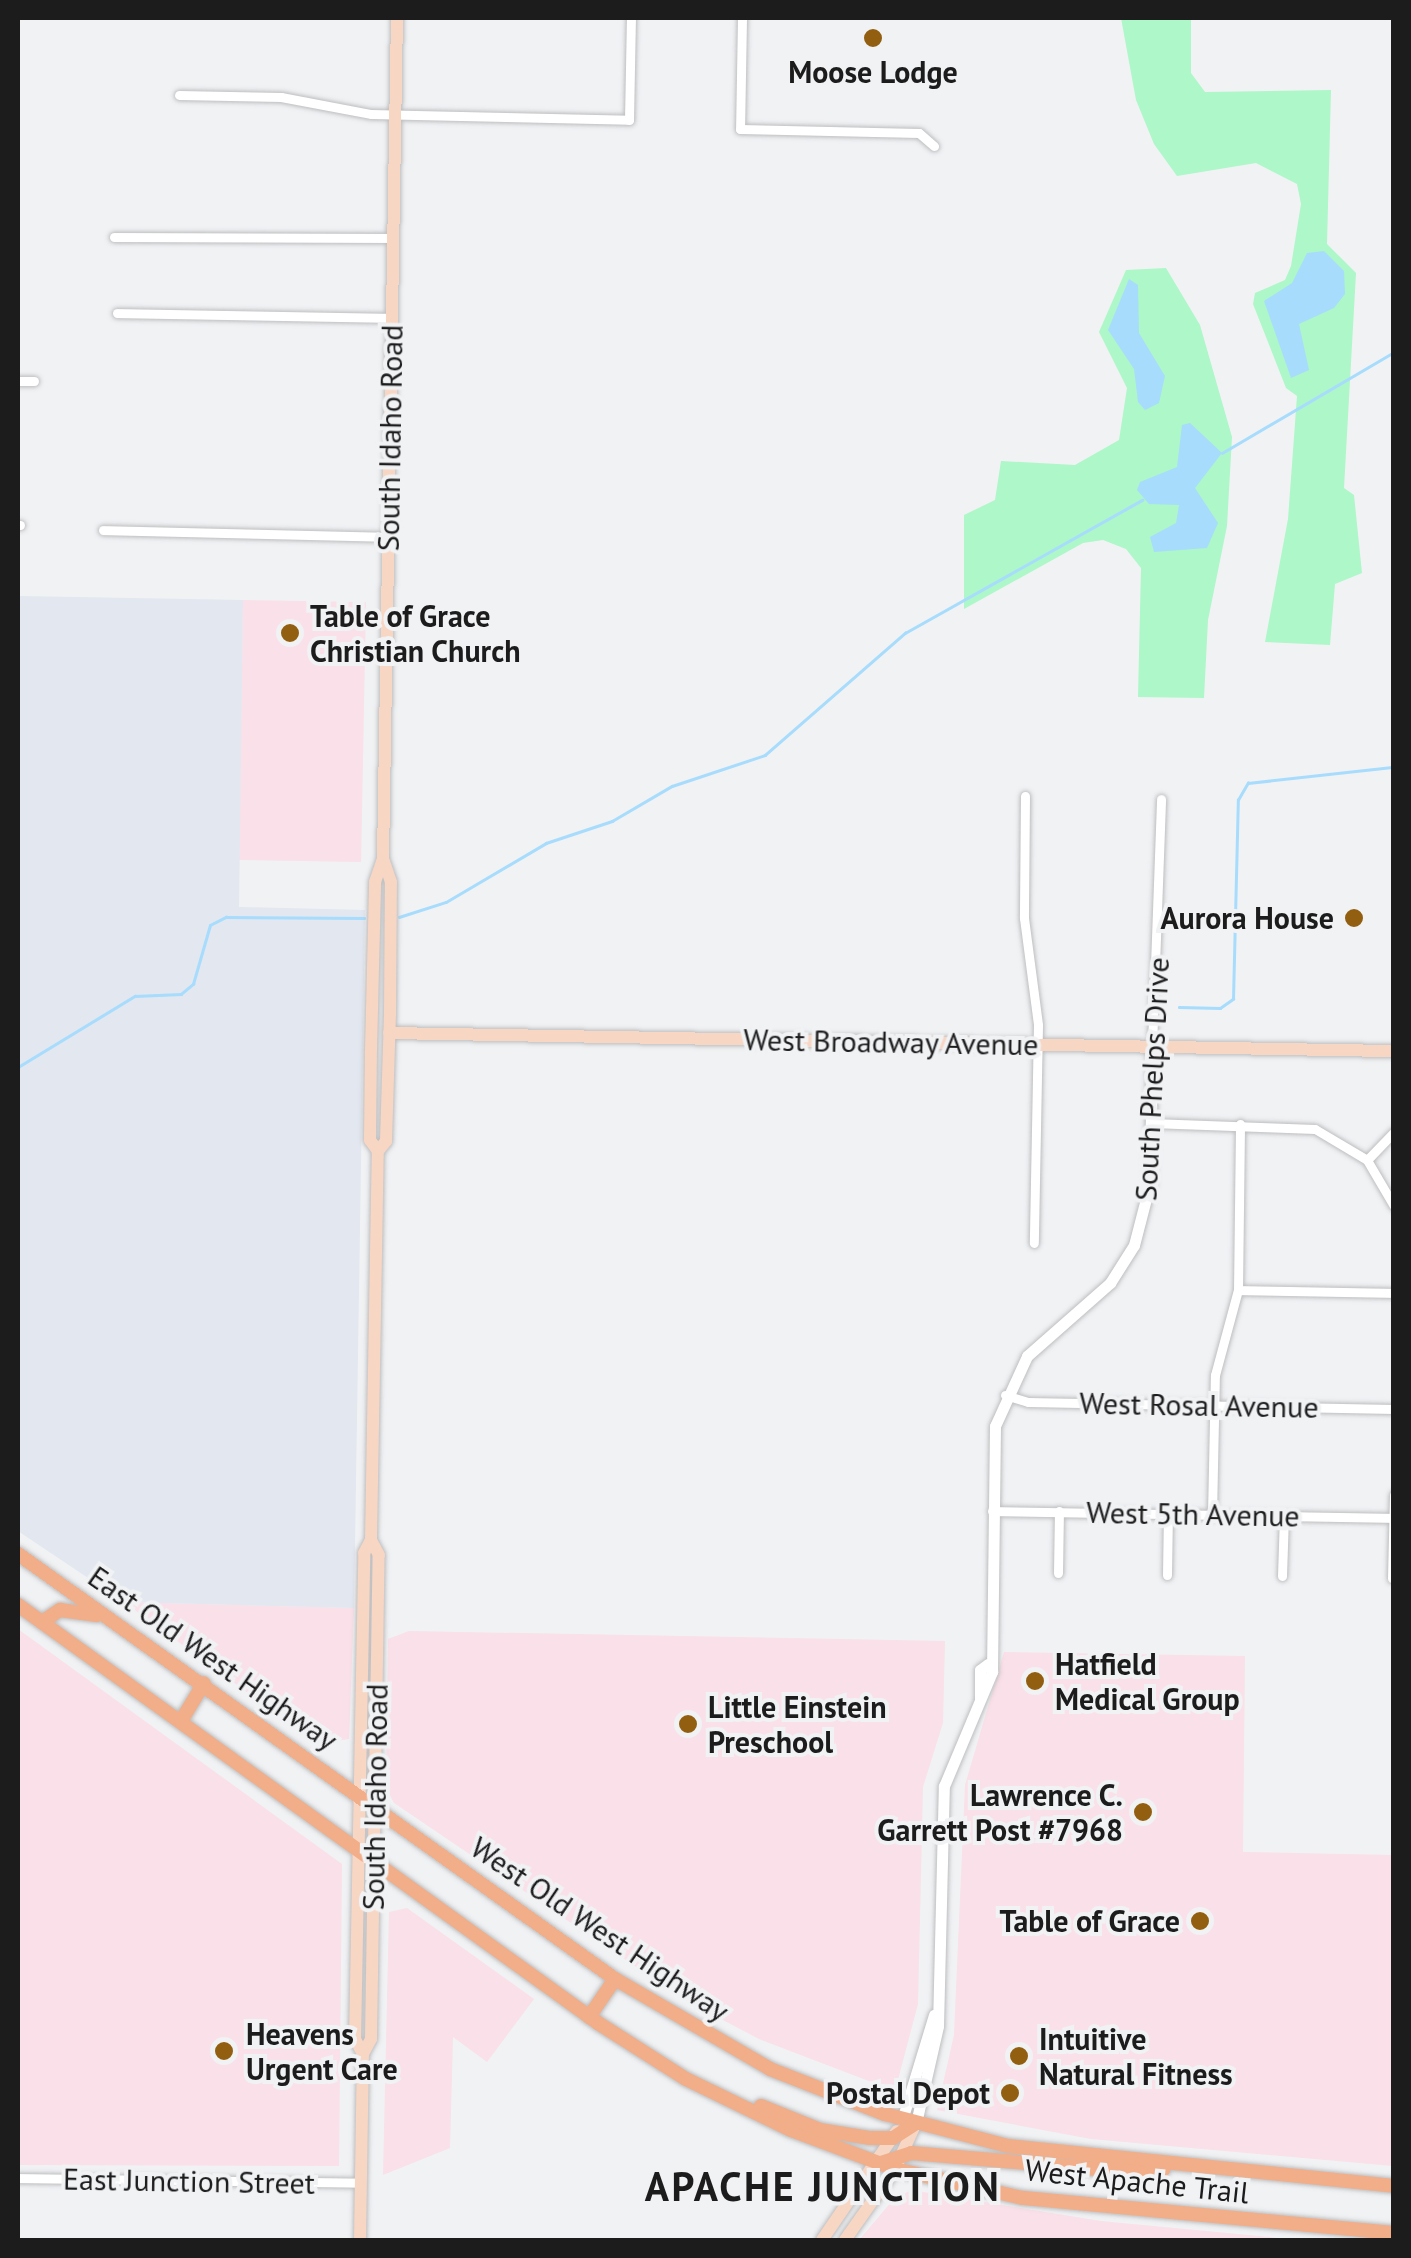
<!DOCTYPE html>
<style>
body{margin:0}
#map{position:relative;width:1411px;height:2258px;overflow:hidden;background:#f1f2f4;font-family:"PT Sans",sans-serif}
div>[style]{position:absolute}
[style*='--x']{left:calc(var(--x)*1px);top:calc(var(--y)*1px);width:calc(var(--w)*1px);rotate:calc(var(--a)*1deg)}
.commercial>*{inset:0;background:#fae0e8}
.built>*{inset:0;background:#e2e7f0}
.green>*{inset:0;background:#adf7c9}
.water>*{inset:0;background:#a7dcfd}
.stream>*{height:2.5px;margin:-1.25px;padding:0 1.25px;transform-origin:1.25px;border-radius:1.25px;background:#a7dcfd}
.roads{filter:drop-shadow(0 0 2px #bdbec0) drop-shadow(0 0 2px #bdbec0)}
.minor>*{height:9px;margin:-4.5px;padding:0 4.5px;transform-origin:4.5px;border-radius:4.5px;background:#fff}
.tertiary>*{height:11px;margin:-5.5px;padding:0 5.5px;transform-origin:5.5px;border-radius:5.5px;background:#fff}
.secondary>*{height:12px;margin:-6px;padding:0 6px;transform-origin:6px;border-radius:6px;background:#f8d6c4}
.primary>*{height:14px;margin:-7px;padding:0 7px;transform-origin:7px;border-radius:7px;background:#f1ae88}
.dots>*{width:28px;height:28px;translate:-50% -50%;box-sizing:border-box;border:5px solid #f1f2f4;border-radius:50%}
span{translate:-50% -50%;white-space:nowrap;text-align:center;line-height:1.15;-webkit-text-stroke:8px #f1f2f4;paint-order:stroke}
.poi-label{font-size:30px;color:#1c1c1d;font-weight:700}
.left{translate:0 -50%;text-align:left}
.right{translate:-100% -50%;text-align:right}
.street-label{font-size:30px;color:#1c1c1d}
.district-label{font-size:40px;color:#1c1c1d;font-weight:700;letter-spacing:2.5px}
.frame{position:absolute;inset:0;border:20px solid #1c1c1d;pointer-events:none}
</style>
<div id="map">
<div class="commercial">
<i style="clip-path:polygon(243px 600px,366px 602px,361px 862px,239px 860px)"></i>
<i style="clip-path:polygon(124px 1602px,354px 1608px,349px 1739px,317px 1744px)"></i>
<i style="clip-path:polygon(18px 1629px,342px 1864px,339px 2166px,18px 2165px)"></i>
<i style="clip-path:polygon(409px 1631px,945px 1641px,943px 1723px,923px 1787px,918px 2004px,895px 2091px,759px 2039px,685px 2000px,394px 1803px,386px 1788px,388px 1639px)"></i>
<i style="clip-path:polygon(1004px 1652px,1245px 1656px,1243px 1852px,1393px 1855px,1393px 2166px,1091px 2139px,937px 2110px,954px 2035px,965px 1785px)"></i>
<i style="clip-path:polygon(407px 1908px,534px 1999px,487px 2062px,453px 2037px,450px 2148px,383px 2175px,389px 1912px)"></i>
<i style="clip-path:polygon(911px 2190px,1101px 2221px,1300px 2240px,859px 2240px,892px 2201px)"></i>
</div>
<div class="built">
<i style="clip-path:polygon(18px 596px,243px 600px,239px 907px,365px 910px,354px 1608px,124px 1602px,18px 1531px)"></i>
</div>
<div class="green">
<i style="clip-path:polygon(1121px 18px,1191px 18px,1191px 73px,1205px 92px,1331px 90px,1327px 244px,1356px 273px,1344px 488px,1354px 495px,1362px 573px,1335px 584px,1330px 645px,1265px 642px,1288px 519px,1297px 396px,1286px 388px,1253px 304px,1255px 293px,1285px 280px,1291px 266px,1301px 204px,1297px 184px,1256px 163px,1177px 176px,1154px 144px,1136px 100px)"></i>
<i style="clip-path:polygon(1166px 268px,1200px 325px,1232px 437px,1227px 526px,1208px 620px,1204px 698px,1138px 697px,1141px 568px,1126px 549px,1103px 540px,1083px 543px,964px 609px,964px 515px,995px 500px,1001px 461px,1075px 465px,1119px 440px,1127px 388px,1099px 332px,1126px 270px)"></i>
</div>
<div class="water">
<i style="clip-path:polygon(1324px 251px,1344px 271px,1345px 294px,1334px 308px,1299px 324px,1309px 370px,1291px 378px,1264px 301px,1292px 283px,1307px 253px)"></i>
<i style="clip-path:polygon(1129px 279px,1138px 285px,1139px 333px,1165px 376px,1159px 403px,1145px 410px,1138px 402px,1134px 369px,1108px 330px)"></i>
<i style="clip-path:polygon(1190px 423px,1222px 453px,1195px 488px,1218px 523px,1207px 548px,1154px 552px,1150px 537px,1176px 523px,1179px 505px,1149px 504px,1137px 490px,1140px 482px,1177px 467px,1182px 425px)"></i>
</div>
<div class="stream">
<i style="--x:1222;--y:453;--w:199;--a:-30.4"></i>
<i style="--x:399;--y:917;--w:49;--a:-17.7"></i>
<i style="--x:446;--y:902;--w:116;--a:-30.5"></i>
<i style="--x:546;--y:843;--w:70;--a:-18.4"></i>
<i style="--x:612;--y:821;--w:69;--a:-30.3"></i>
<i style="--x:672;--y:786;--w:98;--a:-18.4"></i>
<i style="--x:765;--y:755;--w:186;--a:-41.1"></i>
<i style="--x:905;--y:633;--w:272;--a:-29.3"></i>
<i style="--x:1179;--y:1007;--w:41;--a:1.4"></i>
<i style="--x:1220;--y:1008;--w:16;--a:-35"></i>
<i style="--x:1233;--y:999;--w:199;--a:-88.6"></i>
<i style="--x:1238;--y:800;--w:20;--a:-60"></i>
<i style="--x:1248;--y:783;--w:147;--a:-6.3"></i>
<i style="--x:18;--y:1067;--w:137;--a:-31.3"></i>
<i style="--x:135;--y:996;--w:46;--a:-2.5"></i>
<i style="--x:181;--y:994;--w:16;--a:-40"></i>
<i style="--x:193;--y:984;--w:61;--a:-73.9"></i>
<i style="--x:210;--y:925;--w:18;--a:-27"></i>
<i style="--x:226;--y:917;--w:138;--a:0.4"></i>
</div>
<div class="roads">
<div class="minor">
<i style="--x:742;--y:18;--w:111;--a:91"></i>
<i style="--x:740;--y:129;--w:179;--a:1.3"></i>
<i style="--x:919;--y:133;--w:20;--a:41"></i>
<i style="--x:179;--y:95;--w:102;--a:1.1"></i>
<i style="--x:281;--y:97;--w:92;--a:10.7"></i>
<i style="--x:371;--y:114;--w:258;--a:1.3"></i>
<i style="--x:629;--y:120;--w:102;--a:-88.9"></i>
<i style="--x:114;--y:237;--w:279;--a:0.2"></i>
<i style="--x:117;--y:313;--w:275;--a:1"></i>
<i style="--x:18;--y:381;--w:16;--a:0"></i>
<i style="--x:18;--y:525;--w:2;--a:0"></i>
<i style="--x:103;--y:530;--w:286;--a:1.4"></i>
<i style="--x:1025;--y:796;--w:122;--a:90.5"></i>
<i style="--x:1024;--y:918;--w:108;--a:82.5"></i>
<i style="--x:1038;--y:1025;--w:218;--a:91.1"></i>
<i style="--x:1152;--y:1047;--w:248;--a:-87.9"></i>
<i style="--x:1151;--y:1123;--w:164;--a:2.1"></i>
<i style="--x:1315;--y:1129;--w:61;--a:30.8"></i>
<i style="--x:1367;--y:1160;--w:53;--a:59.6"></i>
<i style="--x:1367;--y:1160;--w:39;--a:-46"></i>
<i style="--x:1238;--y:1290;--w:156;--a:1.1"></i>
<i style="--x:1005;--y:1395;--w:24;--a:17"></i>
<i style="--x:1028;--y:1402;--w:366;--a:1.1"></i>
<i style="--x:992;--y:1511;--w:402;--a:1"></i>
<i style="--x:1212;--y:1515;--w:140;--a:-88.8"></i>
<i style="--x:1215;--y:1375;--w:88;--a:-74.9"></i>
<i style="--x:1238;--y:1290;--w:166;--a:-89.3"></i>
<i style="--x:1058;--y:1573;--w:62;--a:-89.1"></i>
<i style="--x:1167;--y:1575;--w:61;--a:-89.1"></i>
<i style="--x:1282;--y:1576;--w:60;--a:-88.1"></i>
<i style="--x:1392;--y:1578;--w:83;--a:-88.6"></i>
<i style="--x:18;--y:2178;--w:343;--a:0.8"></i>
</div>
<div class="tertiary">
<i style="--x:980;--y:1698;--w:28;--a:-90"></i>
<i style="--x:980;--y:1670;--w:10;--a:-37"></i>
<i style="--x:902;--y:2120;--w:110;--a:-73.1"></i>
<i style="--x:916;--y:2123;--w:99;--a:-77.2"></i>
<i style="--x:938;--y:2026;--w:240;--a:-88.6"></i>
<i style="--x:944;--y:1786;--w:124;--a:-67.2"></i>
<i style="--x:992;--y:1672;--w:246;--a:-89.3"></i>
<i style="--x:995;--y:1426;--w:77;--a:-65.4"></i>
<i style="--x:1027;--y:1356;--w:111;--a:-41.3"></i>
<i style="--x:1110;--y:1283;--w:45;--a:-57.7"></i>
<i style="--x:1134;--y:1245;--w:64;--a:-75.5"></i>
<i style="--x:1150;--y:1183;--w:136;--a:-89.2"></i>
</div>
<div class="secondary">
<i style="--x:389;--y:1033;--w:1005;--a:1.03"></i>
<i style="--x:378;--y:1151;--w:14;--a:-126"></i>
<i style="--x:370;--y:1140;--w:90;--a:-89.4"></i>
<i style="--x:371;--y:1050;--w:168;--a:-88.6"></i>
<i style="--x:375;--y:882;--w:24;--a:-71"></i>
<i style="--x:383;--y:859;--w:841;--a:-89.05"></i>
<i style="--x:363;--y:2054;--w:17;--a:-118"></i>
<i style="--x:355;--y:2039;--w:486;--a:-88.9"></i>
<i style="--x:364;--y:1553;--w:15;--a:-62"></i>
<i style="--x:360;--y:2240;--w:186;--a:-89.1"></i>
<i style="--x:363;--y:2054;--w:17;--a:-62"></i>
<i style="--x:371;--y:2039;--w:484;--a:-89.1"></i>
<i style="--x:379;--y:1555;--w:17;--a:-118"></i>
<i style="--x:371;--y:1540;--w:389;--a:-89"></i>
<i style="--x:378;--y:1151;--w:13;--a:-51"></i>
<i style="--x:386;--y:1141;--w:128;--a:-88.2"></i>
<i style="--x:390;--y:1013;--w:131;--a:-89.6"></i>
<i style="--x:391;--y:882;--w:24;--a:-109"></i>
<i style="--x:822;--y:2240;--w:132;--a:-55.5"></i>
<i style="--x:845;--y:2240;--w:87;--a:-54.8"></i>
<i style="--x:895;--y:2169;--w:51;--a:-65.5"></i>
</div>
<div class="primary">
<i style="--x:18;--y:1554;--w:733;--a:35.45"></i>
<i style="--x:615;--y:1979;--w:179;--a:30.1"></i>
<i style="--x:770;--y:2069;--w:123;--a:21.4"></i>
<i style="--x:885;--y:2114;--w:127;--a:14.6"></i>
<i style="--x:1008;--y:2146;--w:388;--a:5.9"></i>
<i style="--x:18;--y:1605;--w:715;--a:35.78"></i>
<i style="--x:598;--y:2023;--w:104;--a:32.5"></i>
<i style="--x:686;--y:2079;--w:117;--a:25.9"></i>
<i style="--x:791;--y:2130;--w:111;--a:20.6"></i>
<i style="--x:895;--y:2169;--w:131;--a:12.8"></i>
<i style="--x:1023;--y:2198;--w:373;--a:5.4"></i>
<i style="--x:42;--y:1622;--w:22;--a:-34"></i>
<i style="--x:60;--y:1610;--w:37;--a:8"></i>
<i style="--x:181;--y:1721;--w:44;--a:-58.8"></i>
<i style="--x:589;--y:2017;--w:46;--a:-55.6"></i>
<i style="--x:761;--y:2106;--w:64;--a:22.1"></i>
<i style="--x:820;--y:2130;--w:51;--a:9.1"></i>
<i style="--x:870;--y:2138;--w:23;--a:0"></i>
<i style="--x:893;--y:2138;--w:27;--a:-33"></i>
<i style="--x:878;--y:2164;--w:35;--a:-18"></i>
<i style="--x:911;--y:2153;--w:234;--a:4.9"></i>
<i style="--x:1144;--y:2173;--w:20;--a:-11"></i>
</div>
</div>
<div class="dots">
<i style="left:873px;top:38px;background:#925f11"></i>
<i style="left:290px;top:633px;background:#925f11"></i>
<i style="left:1354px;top:918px;background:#925f11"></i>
<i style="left:1035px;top:1681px;background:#925f11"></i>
<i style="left:688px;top:1724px;background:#925f11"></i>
<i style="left:1143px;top:1812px;background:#925f11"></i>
<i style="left:1200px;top:1921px;background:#925f11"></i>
<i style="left:224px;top:2051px;background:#925f11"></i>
<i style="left:1019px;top:2056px;background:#925f11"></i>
<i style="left:1010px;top:2093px;background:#925f11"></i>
</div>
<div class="poi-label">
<span style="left:873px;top:72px">Moose Lodge</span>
<span class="left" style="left:310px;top:633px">Table of Grace<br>Christian Church</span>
<span class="right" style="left:1334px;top:918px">Aurora House</span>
<span class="left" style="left:1055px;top:1681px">Hatfield<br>Medical Group</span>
<span class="left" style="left:708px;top:1724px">Little Einstein<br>Preschool</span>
<span class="right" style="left:1123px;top:1812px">Lawrence C.<br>Garrett Post #7968</span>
<span class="right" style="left:1180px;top:1921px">Table of Grace</span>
<span class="left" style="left:246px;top:2051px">Heavens<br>Urgent Care</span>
<span class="left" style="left:1039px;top:2056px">Intuitive<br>Natural Fitness</span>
<span class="right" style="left:990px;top:2093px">Postal Depot</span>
</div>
<div class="street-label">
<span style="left:390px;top:438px;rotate:-89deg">South Idaho Road</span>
<span style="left:891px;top:1042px;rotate:1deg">West Broadway Avenue</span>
<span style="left:1152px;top:1079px;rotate:-87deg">South Phelps Drive</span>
<span style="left:1199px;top:1405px;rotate:1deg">West Rosal Avenue</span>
<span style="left:1193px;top:1514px;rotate:1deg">West 5th Avenue</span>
<span style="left:213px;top:1658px;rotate:35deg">East Old West Highway</span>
<span style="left:375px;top:1797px;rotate:-89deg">South Idaho Road</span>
<span style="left:600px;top:1929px;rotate:34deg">West Old West Highway</span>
<span style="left:189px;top:2181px;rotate:1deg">East Junction Street</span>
<span style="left:1137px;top:2181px;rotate:6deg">West Apache Trail</span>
</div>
<div class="district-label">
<span style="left:823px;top:2186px">APACHE JUNCTION</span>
</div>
<div class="frame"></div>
</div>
